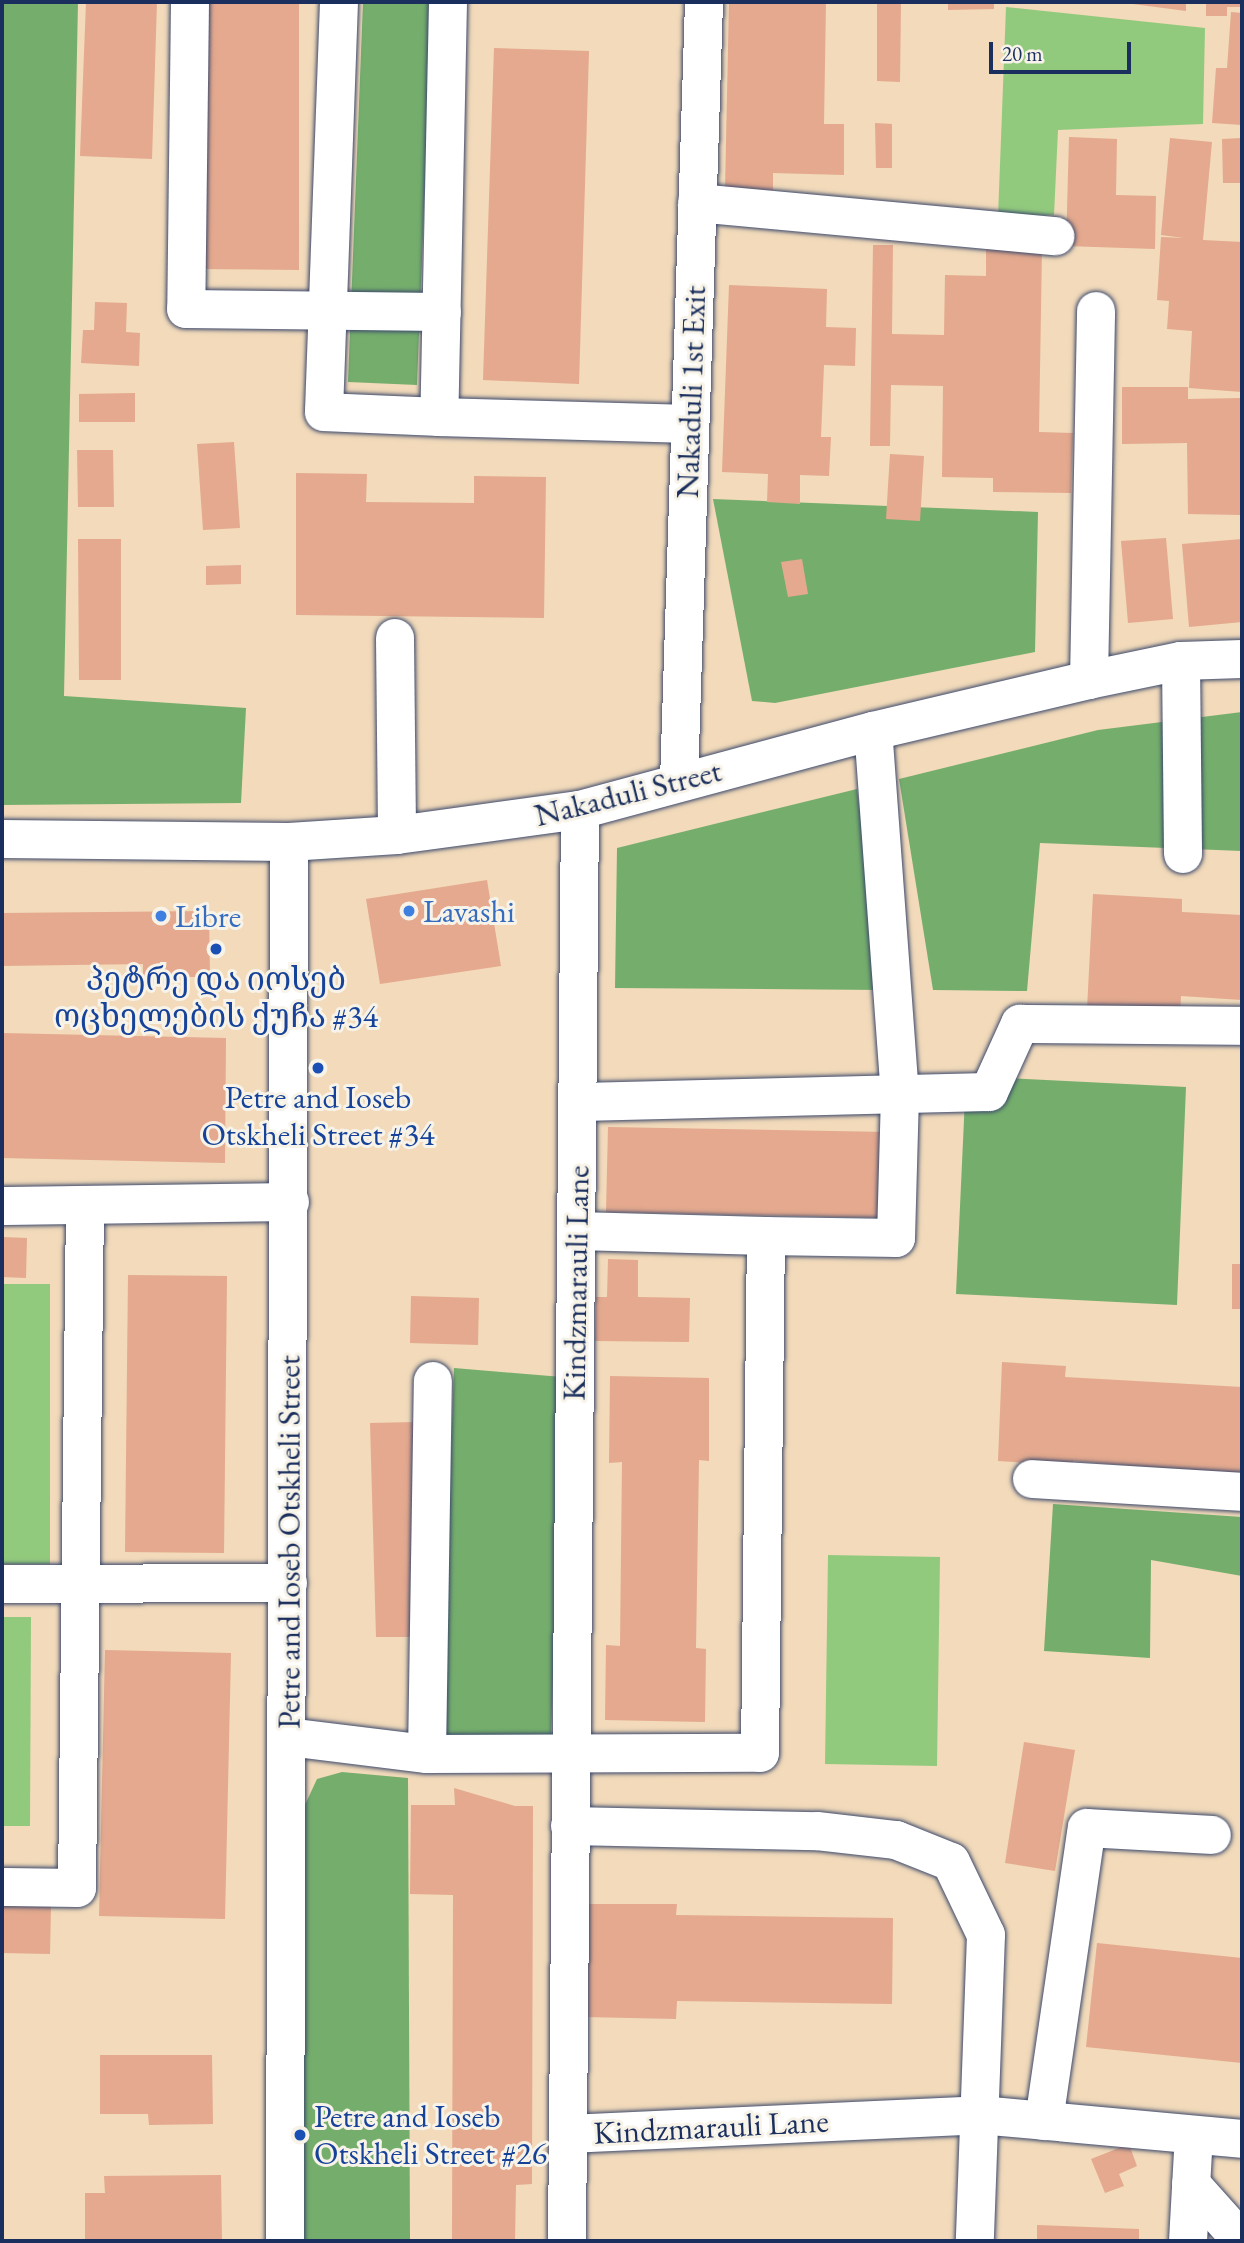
<!DOCTYPE html>
<meta charset="utf-8">
<style>
body{margin:0}
#map{position:relative;width:1244px;height:2243px;overflow:hidden;background:#f2daba;font-family:"EB Garamond","Noto Serif Georgian",serif}
div>[style]{position:absolute}
[style*='--x']{left:calc(var(--x)*1px);top:calc(var(--y)*1px);width:calc(var(--w)*1px);rotate:calc(var(--a)*1deg)}
.green>*{inset:0;background:#92ca7d}
.forest>*{inset:0;background:#75ae6c}
.building>*{inset:0;background:#e4a98e}
.roads{filter:drop-shadow(0 0 2px #3b496c) drop-shadow(0 0 2px #3b496c)}
.minor>*{height:38px;margin:-19px;padding:0 19px;transform-origin:19px;border-radius:19px;background:#fff}
.dots>*{width:19px;height:19px;translate:-50% -50%;box-sizing:border-box;border:4px solid #f7f3e8;border-radius:50%}
span{translate:-50% -50%;white-space:nowrap;text-align:center;line-height:1.15;-webkit-text-stroke:6px #f7f3e8;paint-order:stroke}
.street-label{font-size:32px;color:#1b2f5e}
.shop-label{font-size:32px;color:#366cbe}
.left{translate:0 -50%;text-align:left}
.transit-label{font-size:32px;color:#164399}
.frame{position:absolute;inset:0;border:4px solid #1b2f5e;pointer-events:none}
.scale{position:absolute;left:989px;top:42px;width:142px;height:32px;box-sizing:border-box;border:4px solid #1b2f5e;border-top:0;padding-left:9px;font-size:21px;line-height:24px;white-space:nowrap;color:#1b2f5e;-webkit-text-stroke:5px #f7f3e8;paint-order:stroke}
</style>
<div id="map">
<div class="green">
<i style="clip-path:polygon(1006px 7px,1205px 28px,1203px 124px,1058px 130px,1054px 215px,998px 217px)"></i>
<i style="clip-path:polygon(2px 1284px,50px 1284px,50px 1564px,2px 1564px)"></i>
<i style="clip-path:polygon(828px 1555px,940px 1557px,937px 1766px,825px 1764px)"></i>
<i style="clip-path:polygon(2px 1617px,31px 1617px,30px 1826px,2px 1826px)"></i>
</div>
<div class="forest">
<i style="clip-path:polygon(2px 2px,78px 2px,64px 696px,246px 708px,241px 803px,2px 805px)"></i>
<i style="clip-path:polygon(363px 2px,432px 2px,417px 385px,348px 382px)"></i>
<i style="clip-path:polygon(713px 499px,1038px 512px,1035px 652px,775px 703px,752px 701px)"></i>
<i style="clip-path:polygon(1242px 712px,1242px 851px,1040px 843px,1027px 991px,933px 990px,899px 779px,1098px 730px)"></i>
<i style="clip-path:polygon(857px 789px,883px 990px,615px 988px,617px 848px)"></i>
<i style="clip-path:polygon(966px 1076px,1186px 1087px,1177px 1305px,956px 1294px)"></i>
<i style="clip-path:polygon(454px 1368px,562px 1377px,551px 1738px,441px 1737px)"></i>
<i style="clip-path:polygon(1053px 1504px,1242px 1517px,1242px 1576px,1151px 1560px,1150px 1658px,1044px 1651px)"></i>
<i style="clip-path:polygon(342px 1772px,408px 1778px,410px 2241px,303px 2241px,304px 1807px,317px 1779px)"></i>
</div>
<div class="building">
<i style="clip-path:polygon(86px 2px,157px 2px,152px 159px,80px 156px)"></i>
<i style="clip-path:polygon(199px 2px,299px 2px,299px 270px,198px 269px)"></i>
<i style="clip-path:polygon(729px 2px,826px 2px,824px 124px,844px 124px,844px 175px,773px 173px,773px 190px,725px 189px)"></i>
<i style="clip-path:polygon(877px 2px,901px 2px,900px 82px,877px 81px)"></i>
<i style="clip-path:polygon(948px 2px,994px 2px,994px 9px,948px 10px)"></i>
<i style="clip-path:polygon(1118px 2px,1186px 2px,1186px 11px)"></i>
<i style="clip-path:polygon(1206px 2px,1242px 2px,1242px 7px,1227px 7px,1227px 16px,1206px 16px)"></i>
<i style="clip-path:polygon(1231px 12px,1242px 13px,1242px 125px,1212px 123px,1216px 68px,1227px 68px)"></i>
<i style="clip-path:polygon(494px 48px,589px 51px,579px 384px,483px 380px)"></i>
<i style="clip-path:polygon(875px 123px,892px 124px,892px 168px,876px 168px)"></i>
<i style="clip-path:polygon(1069px 137px,1117px 139px,1116px 195px,1156px 196px,1155px 249px,1066px 246px)"></i>
<i style="clip-path:polygon(1170px 138px,1212px 142px,1203px 240px,1242px 242px,1242px 392px,1189px 388px,1192px 331px,1167px 329px,1169px 301px,1157px 300px,1161px 237px,1184px 238px,1161px 235px)"></i>
<i style="clip-path:polygon(1242px 138px,1242px 183px,1223px 183px,1222px 139px)"></i>
<i style="clip-path:polygon(873px 245px,893px 245px,892px 334px,944px 335px,945px 275px,986px 276px,986px 247px,1042px 248px,1039px 432px,1073px 433px,1071px 493px,993px 492px,993px 478px,942px 477px,943px 386px,891px 385px,890px 446px,870px 446px)"></i>
<i style="clip-path:polygon(729px 285px,827px 289px,826px 327px,856px 328px,855px 366px,824px 365px,821px 437px,831px 437px,829px 476px,800px 475px,800px 504px,767px 502px,768px 474px,722px 472px)"></i>
<i style="clip-path:polygon(95px 302px,127px 303px,126px 332px,140px 333px,139px 366px,81px 363px,83px 330px,94px 330px)"></i>
<i style="clip-path:polygon(1122px 387px,1188px 387px,1188px 399px,1242px 398px,1242px 515px,1188px 514px,1187px 443px,1122px 444px)"></i>
<i style="clip-path:polygon(135px 393px,135px 422px,79px 422px,79px 394px)"></i>
<i style="clip-path:polygon(234px 442px,240px 528px,203px 530px,197px 444px)"></i>
<i style="clip-path:polygon(77px 450px,113px 450px,114px 507px,78px 507px)"></i>
<i style="clip-path:polygon(890px 454px,924px 456px,920px 521px,886px 519px)"></i>
<i style="clip-path:polygon(296px 473px,367px 474px,366px 502px,474px 503px,474px 476px,546px 477px,544px 618px,296px 615px)"></i>
<i style="clip-path:polygon(1166px 538px,1173px 619px,1128px 623px,1121px 541px)"></i>
<i style="clip-path:polygon(78px 539px,121px 539px,121px 680px,79px 680px)"></i>
<i style="clip-path:polygon(1242px 539px,1242px 622px,1189px 627px,1182px 544px)"></i>
<i style="clip-path:polygon(802px 559px,808px 594px,788px 597px,781px 562px)"></i>
<i style="clip-path:polygon(241px 565px,241px 584px,206px 585px,206px 566px)"></i>
<i style="clip-path:polygon(487px 880px,501px 966px,380px 984px,366px 899px)"></i>
<i style="clip-path:polygon(1093px 894px,1182px 899px,1182px 912px,1242px 915px,1242px 1000px,1181px 996px,1180px 1015px,1087px 1009px)"></i>
<i style="clip-path:polygon(209px 911px,210px 977px,143px 977px,143px 964px,2px 966px,2px 913px)"></i>
<i style="clip-path:polygon(2px 1033px,226px 1038px,225px 1163px,2px 1158px)"></i>
<i style="clip-path:polygon(608px 1127px,888px 1132px,886px 1218px,606px 1212px)"></i>
<i style="clip-path:polygon(2px 1237px,27px 1238px,26px 1278px,2px 1277px)"></i>
<i style="clip-path:polygon(608px 1259px,638px 1260px,638px 1297px,690px 1298px,689px 1342px,595px 1341px,596px 1297px,607px 1297px)"></i>
<i style="clip-path:polygon(1232px 1264px,1242px 1264px,1242px 1309px,1232px 1309px)"></i>
<i style="clip-path:polygon(128px 1275px,227px 1276px,224px 1553px,125px 1552px)"></i>
<i style="clip-path:polygon(411px 1296px,479px 1298px,478px 1345px,410px 1343px)"></i>
<i style="clip-path:polygon(1002px 1362px,1066px 1366px,1065px 1377px,1242px 1387px,1242px 1475px,1073px 1461px,1073px 1466px,998px 1461px)"></i>
<i style="clip-path:polygon(610px 1376px,709px 1378px,709px 1461px,699px 1460px,696px 1648px,706px 1649px,705px 1722px,605px 1720px,606px 1645px,620px 1646px,622px 1462px,609px 1463px)"></i>
<i style="clip-path:polygon(416px 1422px,421px 1637px,376px 1637px,370px 1423px)"></i>
<i style="clip-path:polygon(105px 1650px,231px 1653px,225px 1919px,99px 1916px)"></i>
<i style="clip-path:polygon(1024px 1742px,1075px 1750px,1055px 1871px,1005px 1863px)"></i>
<i style="clip-path:polygon(454px 1788px,515px 1806px,533px 1806px,532px 2184px,516px 2185px,515px 2241px,452px 2241px,453px 1895px,410px 1894px,411px 1805px,455px 1805px)"></i>
<i style="clip-path:polygon(586px 1904px,677px 1904px,676px 1915px,893px 1918px,892px 2004px,677px 2001px,676px 2019px,585px 2017px)"></i>
<i style="clip-path:polygon(2px 1905px,51px 1906px,50px 1954px,2px 1953px)"></i>
<i style="clip-path:polygon(1097px 1943px,1242px 1958px,1242px 2063px,1086px 2047px)"></i>
<i style="clip-path:polygon(100px 2055px,212px 2055px,213px 2124px,149px 2125px,148px 2114px,100px 2114px)"></i>
<i style="clip-path:polygon(1129px 2144px,1137px 2166px,1119px 2174px,1124px 2186px,1105px 2193px,1091px 2159px)"></i>
<i style="clip-path:polygon(221px 2175px,222px 2241px,85px 2241px,85px 2193px,105px 2193px,104px 2176px)"></i>
<i style="clip-path:polygon(1037px 2225px,1139px 2229px,1139px 2241px,1037px 2241px)"></i>
</div>
<div class="roads">
<div class="minor">
<i style="--x:190;--y:2;--w:307;--a:90.7"></i>
<i style="--x:186;--y:309;--w:256;--a:0.7"></i>
<i style="--x:339;--y:2;--w:410;--a:92.1"></i>
<i style="--x:324;--y:412;--w:115;--a:2.5"></i>
<i style="--x:448;--y:2;--w:415;--a:91.2"></i>
<i style="--x:439;--y:417;--w:251;--a:1.6"></i>
<i style="--x:697;--y:203;--w:360;--a:5.3"></i>
<i style="--x:395;--y:638;--w:197;--a:89.4"></i>
<i style="--x:1181;--y:661;--w:193;--a:89.4"></i>
<i style="--x:1089;--y:680;--w:369;--a:-88.9"></i>
<i style="--x:679;--y:781;--w:779;--a:-88.16"></i>
<i style="--x:2;--y:839;--w:287;--a:0.6"></i>
<i style="--x:289;--y:842;--w:108;--a:-3.7"></i>
<i style="--x:397;--y:835;--w:185;--a:-7.8"></i>
<i style="--x:580;--y:810;--w:303;--a:-15.1"></i>
<i style="--x:873;--y:731;--w:222;--a:-13.3"></i>
<i style="--x:1089;--y:680;--w:94;--a:-11.7"></i>
<i style="--x:1181;--y:661;--w:61;--a:-1.9"></i>
<i style="--x:580;--y:1102;--w:409;--a:-1.4"></i>
<i style="--x:989;--y:1092;--w:75;--a:-65.5"></i>
<i style="--x:1020;--y:1024;--w:222;--a:0.5"></i>
<i style="--x:2;--y:1206;--w:288;--a:-0.8"></i>
<i style="--x:576;--y:1231;--w:190;--a:1.5"></i>
<i style="--x:1032;--y:1479;--w:210;--a:3.5"></i>
<i style="--x:2;--y:1584;--w:286;--a:-0.2"></i>
<i style="--x:288;--y:1737;--w:140;--a:7"></i>
<i style="--x:427;--y:1754;--w:333;--a:-0.2"></i>
<i style="--x:760;--y:1753;--w:517;--a:-89.34"></i>
<i style="--x:766;--y:1236;--w:130;--a:0.9"></i>
<i style="--x:896;--y:1238;--w:142;--a:-88.4"></i>
<i style="--x:900;--y:1096;--w:366;--a:-94.2"></i>
<i style="--x:427;--y:1754;--w:373;--a:-89.1"></i>
<i style="--x:570;--y:1826;--w:247;--a:1.2"></i>
<i style="--x:817;--y:1831;--w:80;--a:6.5"></i>
<i style="--x:896;--y:1840;--w:59;--a:21.8"></i>
<i style="--x:951;--y:1862;--w:81;--a:64.4"></i>
<i style="--x:986;--y:1935;--w:306;--a:92.1"></i>
<i style="--x:2;--y:1887;--w:75;--a:0.8"></i>
<i style="--x:77;--y:1888;--w:683;--a:-89.33"></i>
<i style="--x:1044;--y:2121;--w:296;--a:-81.7"></i>
<i style="--x:1087;--y:1828;--w:125;--a:3.2"></i>
<i style="--x:568;--y:2134;--w:412;--a:-2.6"></i>
<i style="--x:980;--y:2115;--w:263;--a:5.2"></i>
<i style="--x:1191;--y:2184;--w:76;--a:48.2"></i>
<i style="--x:285;--y:2241;--w:1399;--a:-89.84"></i>
<i style="--x:567;--y:2241;--w:1431;--a:-89.48"></i>
<i style="--x:1188;--y:2241;--w:106;--a:-86.8"></i>
</div>
</div>
<div class="dots">
<i style="left:409px;top:911px;background:#3f7fe0"></i>
<i style="left:161px;top:916px;background:#3f7fe0"></i>
<i style="left:216px;top:949px;background:#1a4fb4"></i>
<i style="left:318px;top:1068px;background:#1a4fb4"></i>
<i style="left:300px;top:2135px;background:#1a4fb4"></i>
</div>
<div class="street-label">
<span style="left:691px;top:392px;rotate:-88deg">Nakaduli 1st Exit</span>
<span style="left:628px;top:793px;rotate:-14deg">Nakaduli Street</span>
<span style="left:576px;top:1283px;rotate:-89deg">Kindzmarauli Lane</span>
<span style="left:289px;top:1542px;rotate:-90deg">Petre and Ioseb Otskheli Street</span>
<span style="left:711px;top:2127px;rotate:-3deg">Kindzmarauli Lane</span>
</div>
<div class="shop-label">
<span class="left" style="left:423px;top:911px">Lavashi</span>
<span class="left" style="left:175px;top:916px">Libre</span>
</div>
<div class="transit-label">
<span style="left:216px;top:998px">პეტრე და იოსებ<br>ოცხელების ქუჩა #34</span>
<span style="left:318px;top:1116px">Petre and Ioseb<br>Otskheli Street #34</span>
<span class="left" style="left:314px;top:2135px">Petre and Ioseb<br>Otskheli Street #26</span>
</div>
<div class="frame"></div>
<div class="scale">20 m</div>
</div>
